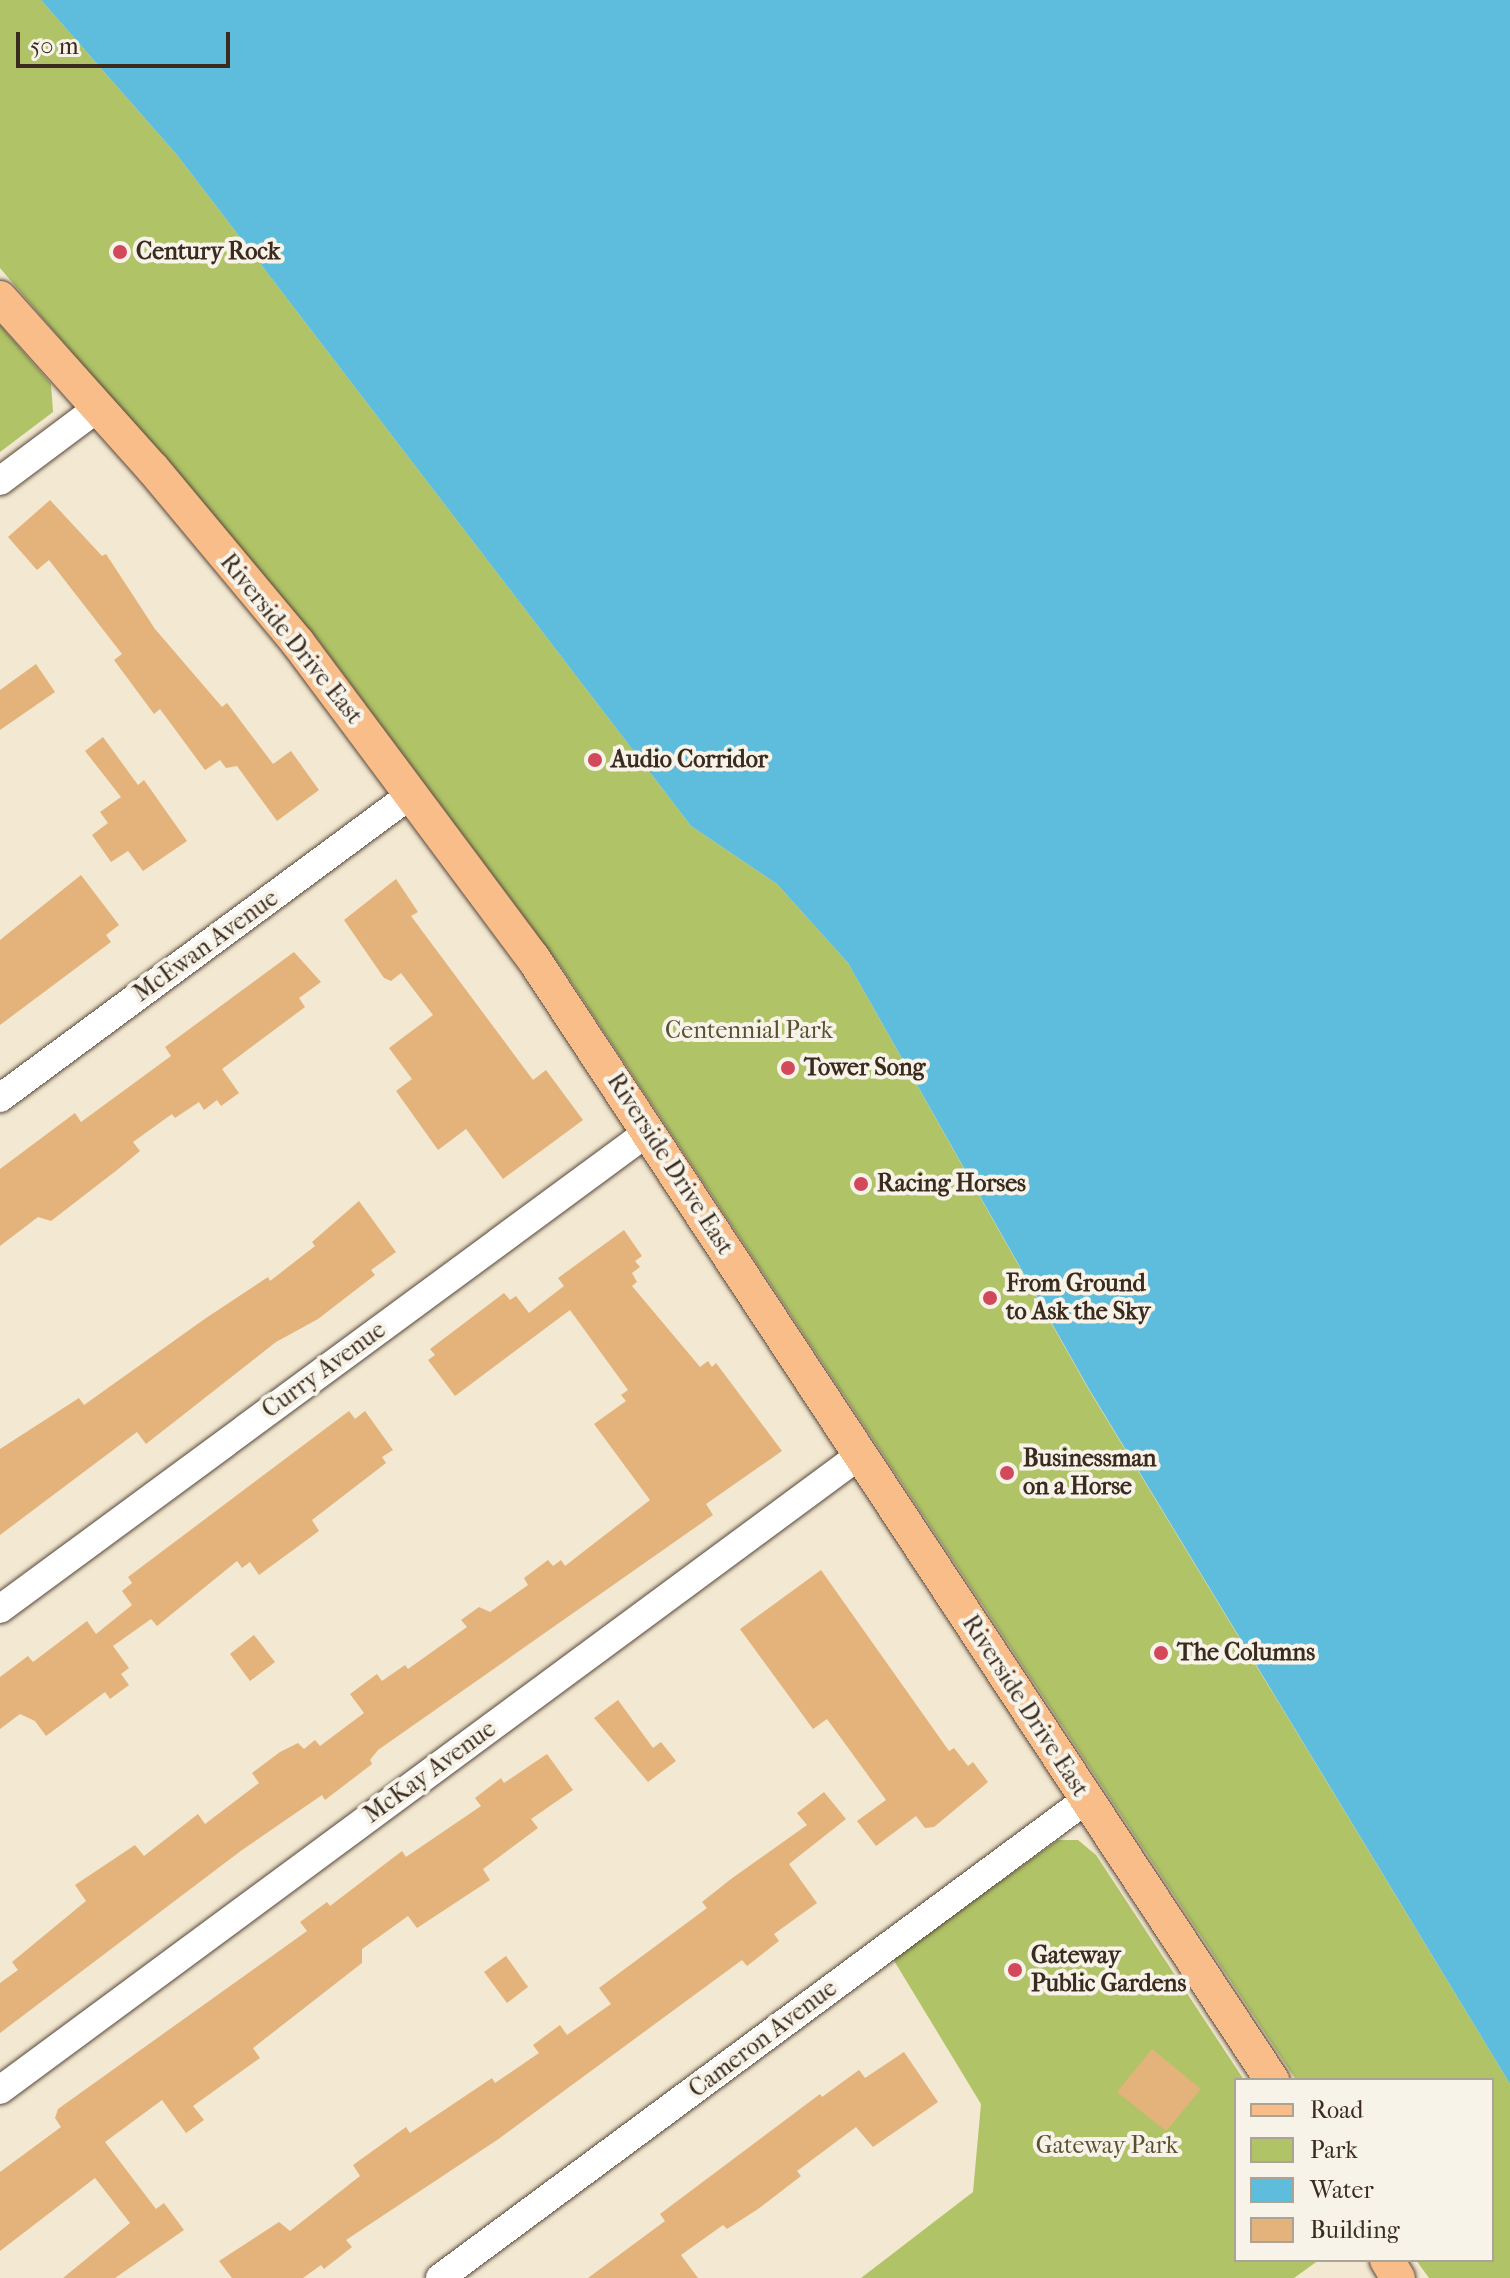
<!DOCTYPE html>
<style>
body{margin:0}
#map{position:relative;width:1510px;height:2278px;overflow:hidden;background:#f3e8d1;font-family:"IM FELL French Canon",serif}
div>[style]{position:absolute}
[style*='--x']{left:calc(var(--x)*1px);top:calc(var(--y)*1px);width:calc(var(--w)*1px);rotate:calc(var(--a)*1deg)}
.green>*{inset:0;background:#b0c367}
.water>*{inset:0;background:#5ebddc}
.building>*{inset:0;background:#e3b37b}
.roads{filter:drop-shadow(0 0 2px #574639) drop-shadow(0 0 2px #574639)}
.minor>*{height:28px;margin:-14px;padding:0 14px;transform-origin:14px;border-radius:14px;background:#fff}
.major>*{height:34px;margin:-17px;padding:0 17px;transform-origin:17px;border-radius:17px;background:#f8bd89}
.dots>*{width:22px;height:22px;translate:-50% -50%;box-sizing:border-box;border:4px solid #f7f3e8;border-radius:50%}
span{translate:-50% -50%;white-space:nowrap;text-align:center;line-height:1.15;-webkit-text-stroke:8px #f7f3e8;paint-order:stroke}
.poi-label{font-size:24px;color:#3b2a1e;font-weight:700}
.left{translate:0 -50%;text-align:left}
.street-label{font-size:24px;color:#3b2a1e}
.park-label{font-size:24px;color:#585030}
.legend{position:absolute;left:1234px;top:2078px;width:260px;height:184px;box-sizing:border-box;background:#f7f3e8;border:2px solid #aca397;margin:0;padding:10px 14px;list-style:none;font-size:24px;color:#3b2a1e}
.legend li{display:flex;align-items:center;gap:16px;height:40px}
.legend b{width:40px;border:2px solid #aca397}
.scale{position:absolute;left:16px;top:32px;width:214px;height:36px;box-sizing:border-box;border:4px solid #3b2a1e;border-top:0;padding-left:10px;font-size:24px;line-height:28px;white-space:nowrap;color:#3b2a1e;-webkit-text-stroke:6px #f7f3e8;paint-order:stroke}
</style>
<div id="map">
<div class="green">
<i style="clip-path:polygon(0 0,41px 0,177px 155px,691px 826px,777px 884px,848px 963px,1089px 1390px,1510px 2084px,1510px 2278px,1429px 2278px,1416px 2260px,1492px 2260px,1492px 2080px,1296px 2080px,562px 968px,320px 643px,0 268px)"></i>
<i style="clip-path:polygon(0 325px,51px 384px,53px 412px,0 452px)"></i>
<i style="clip-path:polygon(1058px 1840px,1078px 1840px,1096px 1855px,1244px 2080px,1236px 2080px,1236px 2260px,1319px 2260px,1294px 2278px,861px 2278px,973px 2192px,981px 2104px,893px 1959px)"></i>
</div>
<div class="water">
<i style="clip-path:polygon(41px 0,1510px 0,1510px 2084px,1089px 1389px,848px 963px,777px 884px,691px 826px,177px 155px)"></i>
</div>
<div class="building">
<i style="clip-path:polygon(50px 500px,102px 556px,106px 554px,155px 629px,222px 707px,227px 703px,273px 764px,291px 751px,319px 790px,277px 821px,237px 766px,226px 768px,220px 760px,205px 770px,160px 709px,154px 714px,114px 660px,122px 654px,49px 560px,37px 570px,8px 537px)"></i>
<i style="clip-path:polygon(36px 664px,55px 692px,0 730px,0 690px)"></i>
<i style="clip-path:polygon(103px 737px,138px 785px,144px 780px,187px 841px,143px 871px,128px 851px,111px 862px,92px 835px,108px 823px,100px 812px,121px 797px,85px 751px)"></i>
<i style="clip-path:polygon(81px 875px,119px 925px,106px 935px,111px 942px,0 1025px,0 940px)"></i>
<i style="clip-path:polygon(396px 879px,418px 912px,411px 916px,533px 1080px,546px 1070px,583px 1120px,503px 1179px,466px 1129px,438px 1150px,396px 1091px,412px 1079px,389px 1048px,433px 1015px,401px 973px,391px 981px,384px 978px,344px 920px)"></i>
<i style="clip-path:polygon(294px 952px,321px 982px,299px 998px,305px 1007px,222px 1069px,239px 1093px,221px 1106px,217px 1100px,204px 1110px,199px 1102px,175px 1118px,172px 1114px,133px 1142px,140px 1151px,117px 1170px,51px 1221px,38px 1217px,0 1246px,0 1169px,75px 1113px,81px 1122px,171px 1056px,165px 1047px)"></i>
<i style="clip-path:polygon(359px 1201px,396px 1252px,371px 1270px,375px 1275px,318px 1319px,276px 1342px,146px 1444px,137px 1432px,0 1535px,0 1449px,79px 1398px,84px 1405px,206px 1318px,268px 1277px,270px 1281px,315px 1246px,312px 1242px)"></i>
<i style="clip-path:polygon(624px 1230px,642px 1256px,635px 1261px,640px 1267px,632px 1273px,637px 1282px,632px 1286px,700px 1367px,708px 1361px,712px 1367px,716px 1363px,782px 1451px,706px 1504px,713px 1515px,378px 1750px,370px 1760px,372px 1764px,325px 1800px,322px 1795px,242px 1850px,0 2033px,0 1983px,18px 1970px,12px 1962px,86px 1901px,75px 1885px,135px 1845px,144px 1856px,198px 1814px,205px 1824px,259px 1783px,252px 1773px,280px 1752px,298px 1743px,304px 1749px,315px 1740px,320px 1746px,364px 1713px,350px 1694px,377px 1674px,382px 1681px,405px 1665px,408px 1669px,467px 1627px,461px 1620px,479px 1607px,490px 1612px,528px 1585px,524px 1578px,548px 1560px,553px 1566px,561px 1560px,565px 1566px,650px 1500px,594px 1424px,626px 1401px,621px 1395px,628px 1390px,570px 1310px,455px 1396px,428px 1360px,435px 1355px,430px 1349px,504px 1293px,510px 1300px,516px 1296px,529px 1313px,564px 1286px,558px 1278px)"></i>
<i style="clip-path:polygon(349px 1411px,355px 1419px,365px 1411px,393px 1450px,382px 1457px,386px 1463px,312px 1520px,319px 1531px,259px 1575px,250px 1562px,242px 1568px,237px 1561px,157px 1626px,151px 1619px,113px 1646px,129px 1668px,121px 1674px,129px 1685px,110px 1699px,105px 1692px,46px 1736px,35px 1721px,20px 1714px,0 1729px,0 1677px,28px 1656px,33px 1662px,87px 1621px,96px 1634px,132px 1605px,122px 1591px,132px 1583px,128px 1577px)"></i>
<i style="clip-path:polygon(821px 1570px,949px 1751px,954px 1748px,968px 1766px,973px 1762px,988px 1782px,934px 1827px,925px 1828px,916px 1816px,876px 1846px,857px 1821px,886px 1800px,827px 1719px,813px 1729px,740px 1629px)"></i>
<i style="clip-path:polygon(254px 1635px,275px 1662px,250px 1681px,230px 1654px)"></i>
<i style="clip-path:polygon(618px 1700px,653px 1748px,661px 1742px,676px 1761px,648px 1782px,594px 1718px)"></i>
<i style="clip-path:polygon(547px 1754px,573px 1790px,531px 1819px,538px 1828px,483px 1869px,490px 1880px,417px 1928px,408px 1916px,362px 1949px,362px 1963px,253px 2048px,260px 2058px,193px 2106px,204px 2120px,186px 2133px,162px 2100px,105px 2142px,156px 2209px,164px 2203px,184px 2230px,115px 2278px,63px 2278px,130px 2223px,95px 2178px,0 2251px,0 2172px,61px 2127px,55px 2118px,58px 2109px,307px 1931px,300px 1922px,327px 1902px,330px 1906px,402px 1851px,406px 1857px,481px 1806px,475px 1798px,501px 1778px,504px 1783px)"></i>
<i style="clip-path:polygon(824px 1792px,846px 1819px,789px 1864px,817px 1903px,774px 1934px,779px 1941px,747px 1966px,742px 1960px,497px 2140px,346px 2240px,352px 2247px,324px 2269px,321px 2265px,303px 2278px,232px 2278px,219px 2261px,279px 2222px,290px 2231px,360px 2176px,353px 2165px,406px 2127px,410px 2133px,492px 2078px,495px 2083px,539px 2053px,533px 2045px,560px 2025px,567px 2035px,611px 2004px,599px 1988px,707px 1908px,702px 1902px,731px 1879px,807px 1825px,797px 1813px)"></i>
<i style="clip-path:polygon(506px 1956px,528px 1987px,507px 2003px,484px 1972px)"></i>
<i style="clip-path:polygon(1152px 2049px,1201px 2089px,1166px 2131px,1117px 2092px)"></i>
<i style="clip-path:polygon(904px 2052px,938px 2102px,873px 2147px,856px 2127px,797px 2171px,801px 2176px,758px 2209px,727px 2229px,723px 2225px,681px 2255px,698px 2278px,588px 2278px,665px 2221px,660px 2214px,820px 2094px,822px 2097px,859px 2070px,865px 2078px)"></i>
</div>
<div class="roads">
<div class="minor">
<i style="--x:0;--y:481;--w:124;--a:-36.8"></i>
<i style="--x:0;--y:1098;--w:513;--a:-36.45"></i>
<i style="--x:0;--y:1609;--w:805;--a:-36.36"></i>
<i style="--x:0;--y:2090;--w:1069;--a:-36.44"></i>
<i style="--x:440;--y:2278;--w:805;--a:-36.51"></i>
</div>
<div class="major">
<i style="--x:0;--y:298;--w:229;--a:48.2"></i>
<i style="--x:153;--y:469;--w:226;--a:50.2"></i>
<i style="--x:298;--y:643;--w:393;--a:53.3"></i>
<i style="--x:533;--y:958;--w:1344;--a:56.63"></i>
<i style="--x:1387;--y:2260;--w:21;--a:59"></i>
</div>
</div>
<div class="dots">
<i style="left:120px;top:252px;background:#d1495b"></i>
<i style="left:595px;top:760px;background:#d1495b"></i>
<i style="left:788px;top:1068px;background:#d1495b"></i>
<i style="left:861px;top:1184px;background:#d1495b"></i>
<i style="left:990px;top:1298px;background:#d1495b"></i>
<i style="left:1007px;top:1473px;background:#d1495b"></i>
<i style="left:1161px;top:1653px;background:#d1495b"></i>
<i style="left:1015px;top:1970px;background:#d1495b"></i>
</div>
<div class="poi-label">
<span class="left" style="left:136px;top:252px">Century Rock</span>
<span class="left" style="left:611px;top:760px">Audio Corridor</span>
<span class="left" style="left:804px;top:1068px">Tower Song</span>
<span class="left" style="left:877px;top:1184px">Racing Horses</span>
<span class="left" style="left:1006px;top:1298px">From Ground<br>to Ask the Sky</span>
<span class="left" style="left:1023px;top:1473px">Businessman<br>on a Horse</span>
<span class="left" style="left:1177px;top:1653px">The Columns</span>
<span class="left" style="left:1031px;top:1970px">Gateway<br>Public Gardens</span>
</div>
<div class="street-label">
<span style="left:291px;top:639px;rotate:51deg">Riverside Drive East</span>
<span style="left:206px;top:946px;rotate:-36deg">McEwan Avenue</span>
<span style="left:670px;top:1164px;rotate:57deg">Riverside Drive East</span>
<span style="left:324px;top:1370px;rotate:-36deg">Curry Avenue</span>
<span style="left:1025px;top:1706px;rotate:57deg">Riverside Drive East</span>
<span style="left:430px;top:1772px;rotate:-36deg">McKay Avenue</span>
<span style="left:763px;top:2039px;rotate:-37deg">Cameron Avenue</span>
</div>
<div class="park-label">
<span style="left:749px;top:1031px">Centennial Park</span>
<span style="left:1107px;top:2146px">Gateway Park</span>
</div>
<ul class="legend">
<li><b style="height:10px;background:#f8bd89"></b>Road</li>
<li><b style="height:22px;background:#b0c367"></b>Park</li>
<li><b style="height:22px;background:#5ebddc"></b>Water</li>
<li><b style="height:22px;background:#e3b37b"></b>Building</li>
</ul>
<div class="scale">50 m</div>
</div>
